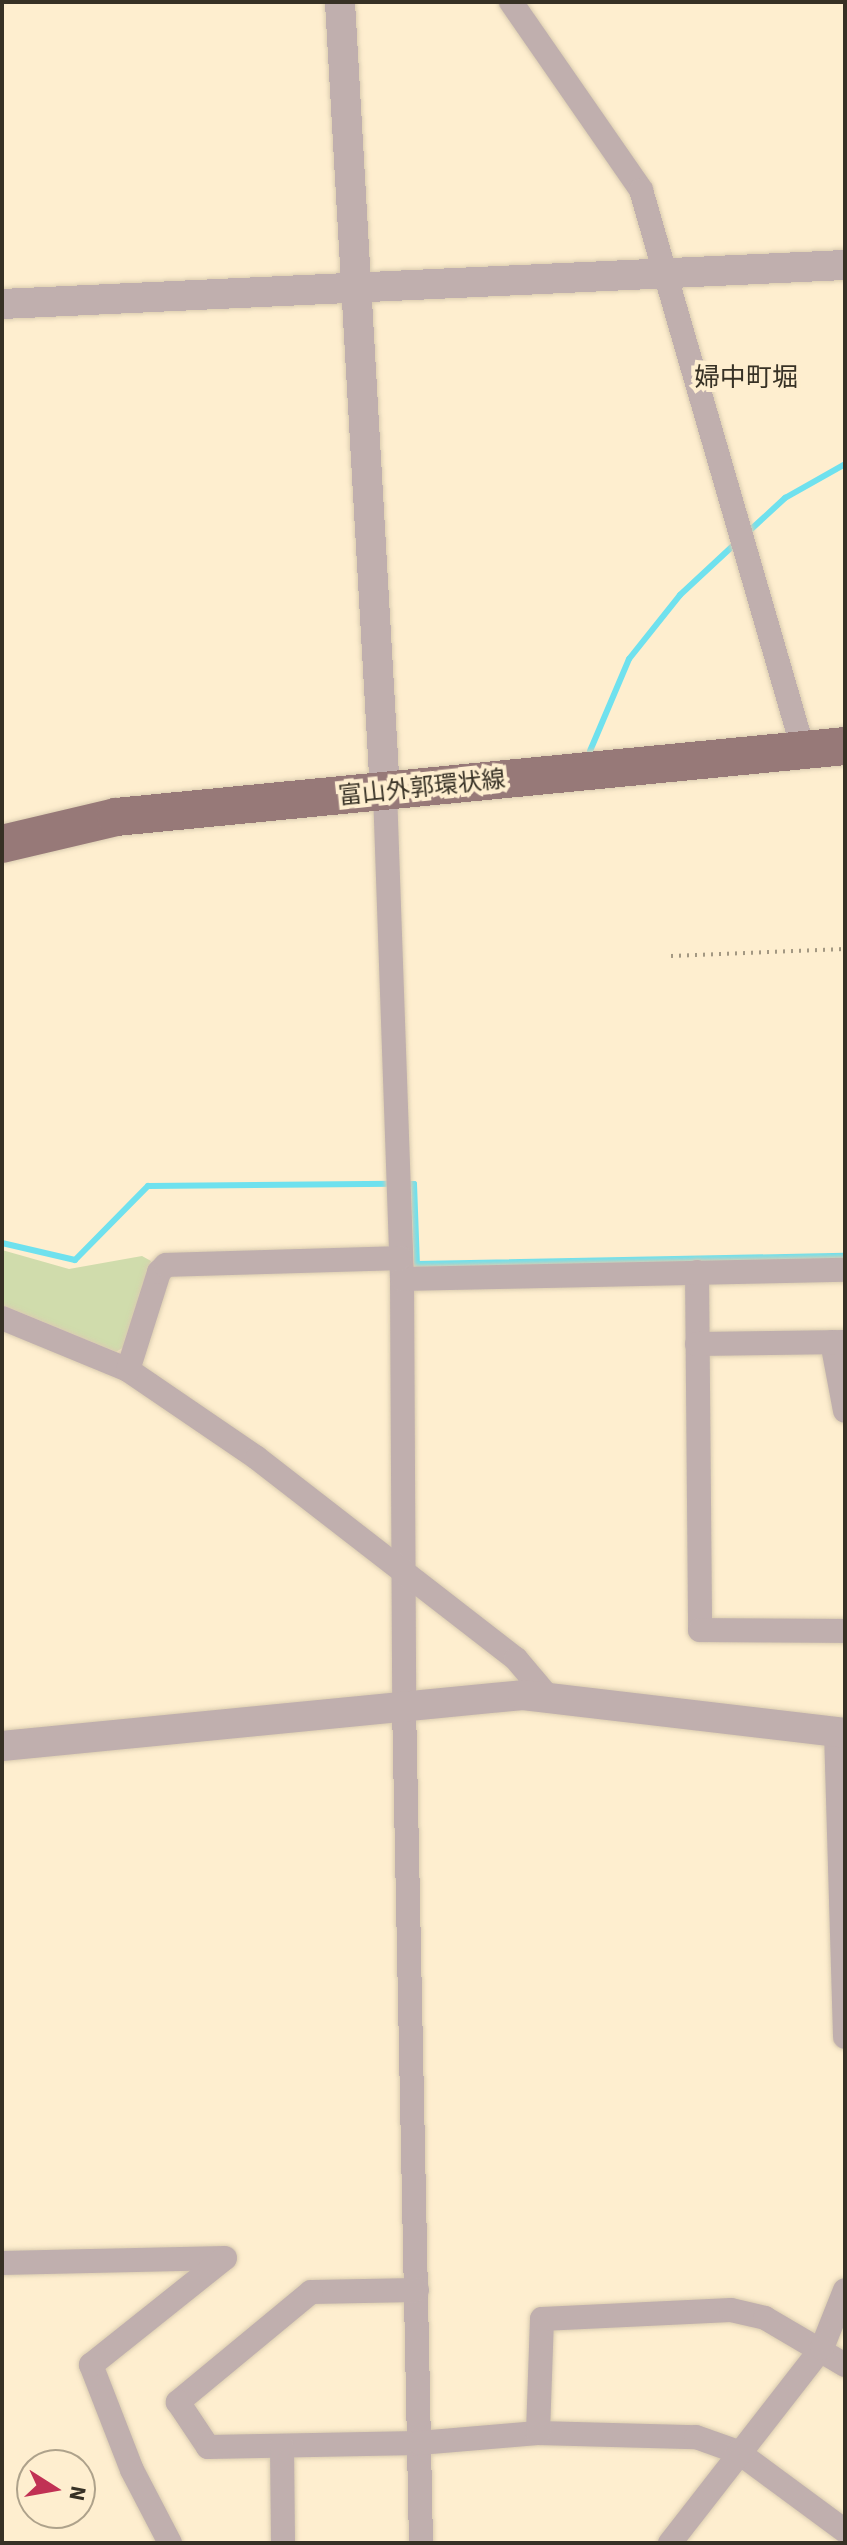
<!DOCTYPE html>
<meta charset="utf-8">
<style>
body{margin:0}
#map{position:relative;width:847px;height:2545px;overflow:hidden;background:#feeecf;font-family:"Source Sans 3","Noto Sans JP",sans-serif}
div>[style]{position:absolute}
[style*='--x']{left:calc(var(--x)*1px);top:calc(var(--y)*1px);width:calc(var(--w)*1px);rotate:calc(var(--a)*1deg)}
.green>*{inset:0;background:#d0dcac}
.stream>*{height:6px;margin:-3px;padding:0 3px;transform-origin:3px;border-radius:3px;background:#6fe1ee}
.path>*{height:4px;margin-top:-2px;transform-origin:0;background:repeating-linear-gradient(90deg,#a39882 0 2px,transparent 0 8px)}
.roads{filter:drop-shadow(0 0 2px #daccb0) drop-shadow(0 0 2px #daccb0)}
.minor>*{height:24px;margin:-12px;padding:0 12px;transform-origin:12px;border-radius:12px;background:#c0afae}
.tertiary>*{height:30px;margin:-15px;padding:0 15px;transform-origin:15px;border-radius:15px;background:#c0afae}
.primary>*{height:38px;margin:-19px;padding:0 19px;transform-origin:19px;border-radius:19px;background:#977978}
span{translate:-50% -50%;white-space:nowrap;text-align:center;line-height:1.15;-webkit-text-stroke:8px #feeecf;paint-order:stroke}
.street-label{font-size:24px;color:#373125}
.neighbourhood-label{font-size:26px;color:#373125}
.frame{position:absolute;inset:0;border:4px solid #373125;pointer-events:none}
.north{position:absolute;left:16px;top:2449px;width:80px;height:80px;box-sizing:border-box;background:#feeecf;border:2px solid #aea28b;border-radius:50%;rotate:101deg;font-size:22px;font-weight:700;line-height:32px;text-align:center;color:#373125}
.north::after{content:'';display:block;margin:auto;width:28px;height:36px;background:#c13154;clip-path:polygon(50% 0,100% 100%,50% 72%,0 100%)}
</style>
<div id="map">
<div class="green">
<i style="clip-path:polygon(2px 1250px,69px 1269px,142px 1256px,151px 1261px,129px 1344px,116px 1352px,2px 1305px)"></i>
</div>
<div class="stream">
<i style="--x:747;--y:533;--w:52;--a:-42.6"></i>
<i style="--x:785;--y:498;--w:69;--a:-29.5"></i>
<i style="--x:590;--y:751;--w:100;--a:-67"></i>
<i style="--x:629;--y:659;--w:82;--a:-51.4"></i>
<i style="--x:680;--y:595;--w:76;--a:-42.9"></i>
<i style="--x:405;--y:1184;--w:9;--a:0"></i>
<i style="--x:414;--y:1184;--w:80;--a:87.9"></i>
<i style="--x:417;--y:1264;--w:428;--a:-1.1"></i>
<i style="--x:2;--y:1243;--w:75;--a:13.1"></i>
<i style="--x:75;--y:1260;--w:104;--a:-45.4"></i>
<i style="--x:148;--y:1186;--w:246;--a:-0.5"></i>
</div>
<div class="path">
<i style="--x:671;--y:956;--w:174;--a:-2.3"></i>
</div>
<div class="roads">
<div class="minor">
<i style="--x:511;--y:2;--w:229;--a:55.3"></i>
<i style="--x:641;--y:190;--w:582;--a:73.84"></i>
<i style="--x:385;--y:792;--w:487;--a:88"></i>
<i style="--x:402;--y:1279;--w:425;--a:89.7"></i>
<i style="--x:404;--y:1704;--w:839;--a:88.84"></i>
<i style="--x:697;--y:1272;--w:358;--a:89.5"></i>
<i style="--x:700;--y:1630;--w:145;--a:0.4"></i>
<i style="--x:402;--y:1279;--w:443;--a:-1.2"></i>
<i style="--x:2;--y:1318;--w:136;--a:22.4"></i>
<i style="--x:128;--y:1370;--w:156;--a:34.3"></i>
<i style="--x:257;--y:1458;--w:328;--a:37.8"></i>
<i style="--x:516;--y:1659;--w:51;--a:49.8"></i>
<i style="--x:832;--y:1342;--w:70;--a:79.3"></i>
<i style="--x:697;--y:1344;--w:148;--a:-0.8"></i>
<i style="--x:128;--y:1370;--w:103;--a:-72.4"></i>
<i style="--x:159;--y:1272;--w:10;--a:-45"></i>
<i style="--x:166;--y:1265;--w:234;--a:-1.7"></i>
<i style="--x:836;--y:1732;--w:305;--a:88.3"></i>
<i style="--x:2;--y:2263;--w:223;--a:-1.3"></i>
<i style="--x:417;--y:2290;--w:106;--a:178.9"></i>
<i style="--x:311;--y:2292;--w:173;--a:140.4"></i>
<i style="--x:178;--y:2402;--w:54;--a:56.3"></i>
<i style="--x:208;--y:2447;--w:211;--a:-1.1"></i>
<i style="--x:419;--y:2443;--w:119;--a:-4.8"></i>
<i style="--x:538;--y:2433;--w:158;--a:1.5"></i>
<i style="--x:696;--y:2437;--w:45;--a:19.7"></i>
<i style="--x:738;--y:2452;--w:133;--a:36.4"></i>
<i style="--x:538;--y:2433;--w:114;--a:-88"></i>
<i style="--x:542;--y:2319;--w:189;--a:-2.7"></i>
<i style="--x:731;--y:2310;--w:35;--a:13"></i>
<i style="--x:765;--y:2318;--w:93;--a:30.4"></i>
<i style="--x:282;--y:2446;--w:97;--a:89.4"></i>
<i style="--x:170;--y:2543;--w:82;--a:-117.5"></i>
<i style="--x:132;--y:2470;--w:113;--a:-111.3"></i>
<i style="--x:91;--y:2365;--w:171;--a:-38.6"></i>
<i style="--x:670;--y:2543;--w:247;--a:-52.1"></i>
<i style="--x:822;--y:2348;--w:62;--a:-68.4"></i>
</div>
<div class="tertiary">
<i style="--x:340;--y:2;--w:791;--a:86.74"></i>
<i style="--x:2;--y:304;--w:844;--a:-2.65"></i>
<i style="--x:2;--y:1746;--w:523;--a:-5.59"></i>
<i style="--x:523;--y:1695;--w:324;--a:6.7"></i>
</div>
<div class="primary">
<i style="--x:2;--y:844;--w:117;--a:-13.3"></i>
<i style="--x:116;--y:817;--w:732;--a:-5.56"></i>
</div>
</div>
<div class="street-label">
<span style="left:422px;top:788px;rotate:-6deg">富山外郭環状線</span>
</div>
<div class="neighbourhood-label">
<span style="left:746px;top:378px">婦中町堀</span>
</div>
<div class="frame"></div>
<div class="north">N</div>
</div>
